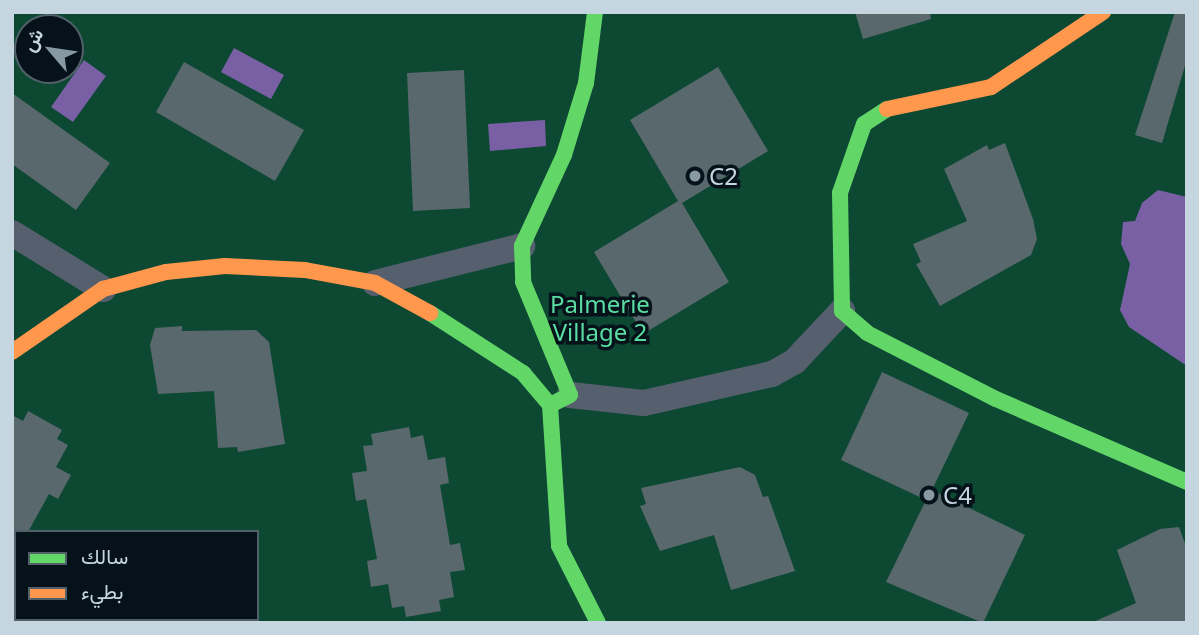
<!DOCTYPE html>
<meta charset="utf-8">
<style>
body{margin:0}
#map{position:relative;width:1199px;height:635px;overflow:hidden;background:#15272f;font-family:"Noto Sans",Vazirmatn,sans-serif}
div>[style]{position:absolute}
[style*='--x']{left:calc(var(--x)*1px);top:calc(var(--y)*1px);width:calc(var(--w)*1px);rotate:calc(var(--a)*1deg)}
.green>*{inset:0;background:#0d4833}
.water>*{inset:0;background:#7960a4}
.building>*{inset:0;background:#58686c}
.street>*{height:26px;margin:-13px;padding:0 13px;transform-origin:13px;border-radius:13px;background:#565f6e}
.fast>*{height:16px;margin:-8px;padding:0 8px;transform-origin:8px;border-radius:8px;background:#63d668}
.slow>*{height:16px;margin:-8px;padding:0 8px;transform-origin:8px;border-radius:8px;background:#ff974d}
.dots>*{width:19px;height:19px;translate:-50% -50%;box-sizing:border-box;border:4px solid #061219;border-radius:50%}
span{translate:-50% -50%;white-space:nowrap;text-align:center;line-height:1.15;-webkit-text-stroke:7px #061219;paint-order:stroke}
.poi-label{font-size:24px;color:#c5d6e0}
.left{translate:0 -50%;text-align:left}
.park-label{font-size:24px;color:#59dda3}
.frame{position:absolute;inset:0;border:14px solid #c5d6e0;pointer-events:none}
.legend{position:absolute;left:14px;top:530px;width:245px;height:91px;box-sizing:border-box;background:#061219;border:2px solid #526069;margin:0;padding:9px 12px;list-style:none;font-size:21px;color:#c5d6e0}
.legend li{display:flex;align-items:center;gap:14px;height:35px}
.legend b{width:35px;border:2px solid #526069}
.north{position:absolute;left:14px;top:14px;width:70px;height:70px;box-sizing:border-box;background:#061219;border:2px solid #526069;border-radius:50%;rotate:299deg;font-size:19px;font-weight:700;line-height:28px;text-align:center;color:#c5d6e0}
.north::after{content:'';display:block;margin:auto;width:24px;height:32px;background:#8799a2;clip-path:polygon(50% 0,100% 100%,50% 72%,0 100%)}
</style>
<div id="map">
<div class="green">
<i style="clip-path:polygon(evenodd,12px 12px,1187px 12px,1187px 623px,12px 623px,12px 12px,28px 28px,70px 28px,70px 70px,28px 70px,28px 28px,12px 12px,16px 532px,257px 532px,257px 619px,16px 619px,16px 532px)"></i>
</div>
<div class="water">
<i style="clip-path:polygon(234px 48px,284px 75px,271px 99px,221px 72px)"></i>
<i style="clip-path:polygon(84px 60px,106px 76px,73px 122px,51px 107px)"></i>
<i style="clip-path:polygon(545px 120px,546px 146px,490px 151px,488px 124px)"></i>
<i style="clip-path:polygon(1158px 190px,1187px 197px,1187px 366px,1129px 327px,1120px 310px,1130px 264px,1121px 244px,1123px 222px,1135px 221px,1142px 203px)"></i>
</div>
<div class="building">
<i style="clip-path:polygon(855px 12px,930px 12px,931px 19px,863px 39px)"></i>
<i style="clip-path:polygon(1175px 12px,1187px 12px,1187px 59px,1162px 143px,1135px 135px)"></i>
<i style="clip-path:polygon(184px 62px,304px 130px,275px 181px,156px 112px)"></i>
<i style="clip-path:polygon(718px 67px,768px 151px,682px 203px,729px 282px,643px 334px,594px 252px,678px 201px,630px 120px)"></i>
<i style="clip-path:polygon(464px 70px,470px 208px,413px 211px,407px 73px)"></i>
<i style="clip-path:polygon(12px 93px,110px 163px,76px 210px,12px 164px)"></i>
<i style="clip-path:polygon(1005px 143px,1033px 219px,1037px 239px,1031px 255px,940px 306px,916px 264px,921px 262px,913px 244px,967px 221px,944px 169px,987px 145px,989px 150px)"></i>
<i style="clip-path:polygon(182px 326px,182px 331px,256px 330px,269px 342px,285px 444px,238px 452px,237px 447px,218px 448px,214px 391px,158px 394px,150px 345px,155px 328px)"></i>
<i style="clip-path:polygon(882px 372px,969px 413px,932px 490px,1025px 535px,983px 623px,886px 582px,926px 500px,841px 460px)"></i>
<i style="clip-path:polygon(28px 411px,62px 430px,57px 439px,68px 445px,56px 467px,71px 475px,58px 499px,49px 494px,28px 532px,16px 532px,12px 560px,12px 415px,23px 421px)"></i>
<i style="clip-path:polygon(409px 427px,411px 438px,423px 435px,428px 460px,445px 457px,449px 483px,440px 485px,450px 545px,460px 543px,465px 570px,450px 572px,454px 597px,439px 600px,441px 611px,406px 617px,404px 606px,392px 608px,388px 584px,371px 587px,367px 561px,377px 559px,366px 499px,356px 501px,352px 473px,367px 471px,363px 446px,373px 445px,371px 434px)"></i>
<i style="clip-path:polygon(740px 467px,755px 475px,763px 497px,768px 496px,795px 571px,731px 590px,714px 535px,660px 551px,640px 506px,646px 504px,641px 488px)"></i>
<i style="clip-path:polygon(1179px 527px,1187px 549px,1187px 623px,1091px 623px,1136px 603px,1117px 550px,1160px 529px)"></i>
</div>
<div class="street">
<i style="--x:12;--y:233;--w:107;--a:31.6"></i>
<i style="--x:375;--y:283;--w:152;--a:-14.1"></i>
<i style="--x:570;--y:395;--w:74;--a:6.2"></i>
<i style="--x:644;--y:403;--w:131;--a:-12.8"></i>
<i style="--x:772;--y:374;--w:26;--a:-29"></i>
<i style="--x:795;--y:361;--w:69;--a:-46.8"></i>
</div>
<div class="fast">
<i style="--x:595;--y:12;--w:72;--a:97.2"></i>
<i style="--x:586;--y:83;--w:75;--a:107"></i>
<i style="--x:564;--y:155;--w:100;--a:114.8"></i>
<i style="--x:522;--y:246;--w:36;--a:88"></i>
<i style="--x:523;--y:282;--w:122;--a:67.4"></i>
<i style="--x:570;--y:395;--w:22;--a:153"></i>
<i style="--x:550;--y:405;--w:141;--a:86.3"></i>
<i style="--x:559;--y:546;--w:86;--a:63.1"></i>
<i style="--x:887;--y:109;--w:27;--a:147"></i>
<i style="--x:864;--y:124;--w:73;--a:109.2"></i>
<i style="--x:840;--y:193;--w:118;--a:89"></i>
<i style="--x:842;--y:311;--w:33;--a:41"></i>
<i style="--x:867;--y:333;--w:145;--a:27.1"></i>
<i style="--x:996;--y:399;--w:208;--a:23.5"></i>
<i style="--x:430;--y:313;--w:111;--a:32.8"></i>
<i style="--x:523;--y:373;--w:42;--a:49.8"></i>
</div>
<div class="slow">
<i style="--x:887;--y:109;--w:106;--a:-11.9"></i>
<i style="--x:991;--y:87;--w:135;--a:-33.8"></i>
<i style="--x:12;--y:352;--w:111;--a:-34.7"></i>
<i style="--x:103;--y:289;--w:65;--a:-15.1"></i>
<i style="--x:166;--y:272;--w:59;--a:-5.8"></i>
<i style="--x:225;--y:266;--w:80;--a:2.9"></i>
<i style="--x:305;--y:270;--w:71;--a:10.5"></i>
<i style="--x:375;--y:283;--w:63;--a:28.6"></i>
</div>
<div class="dots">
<i style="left:695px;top:176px;background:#8799a2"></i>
<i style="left:929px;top:495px;background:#8799a2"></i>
</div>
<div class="poi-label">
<span class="left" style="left:709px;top:176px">C2</span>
<span class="left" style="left:943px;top:495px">C4</span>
</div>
<div class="park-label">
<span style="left:600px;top:318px">Palmerie<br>Village 2</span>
</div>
<div class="frame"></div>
<ul class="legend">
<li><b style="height:9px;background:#63d668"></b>سالك</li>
<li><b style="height:9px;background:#ff974d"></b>بطيء</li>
</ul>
<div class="north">ش</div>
</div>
